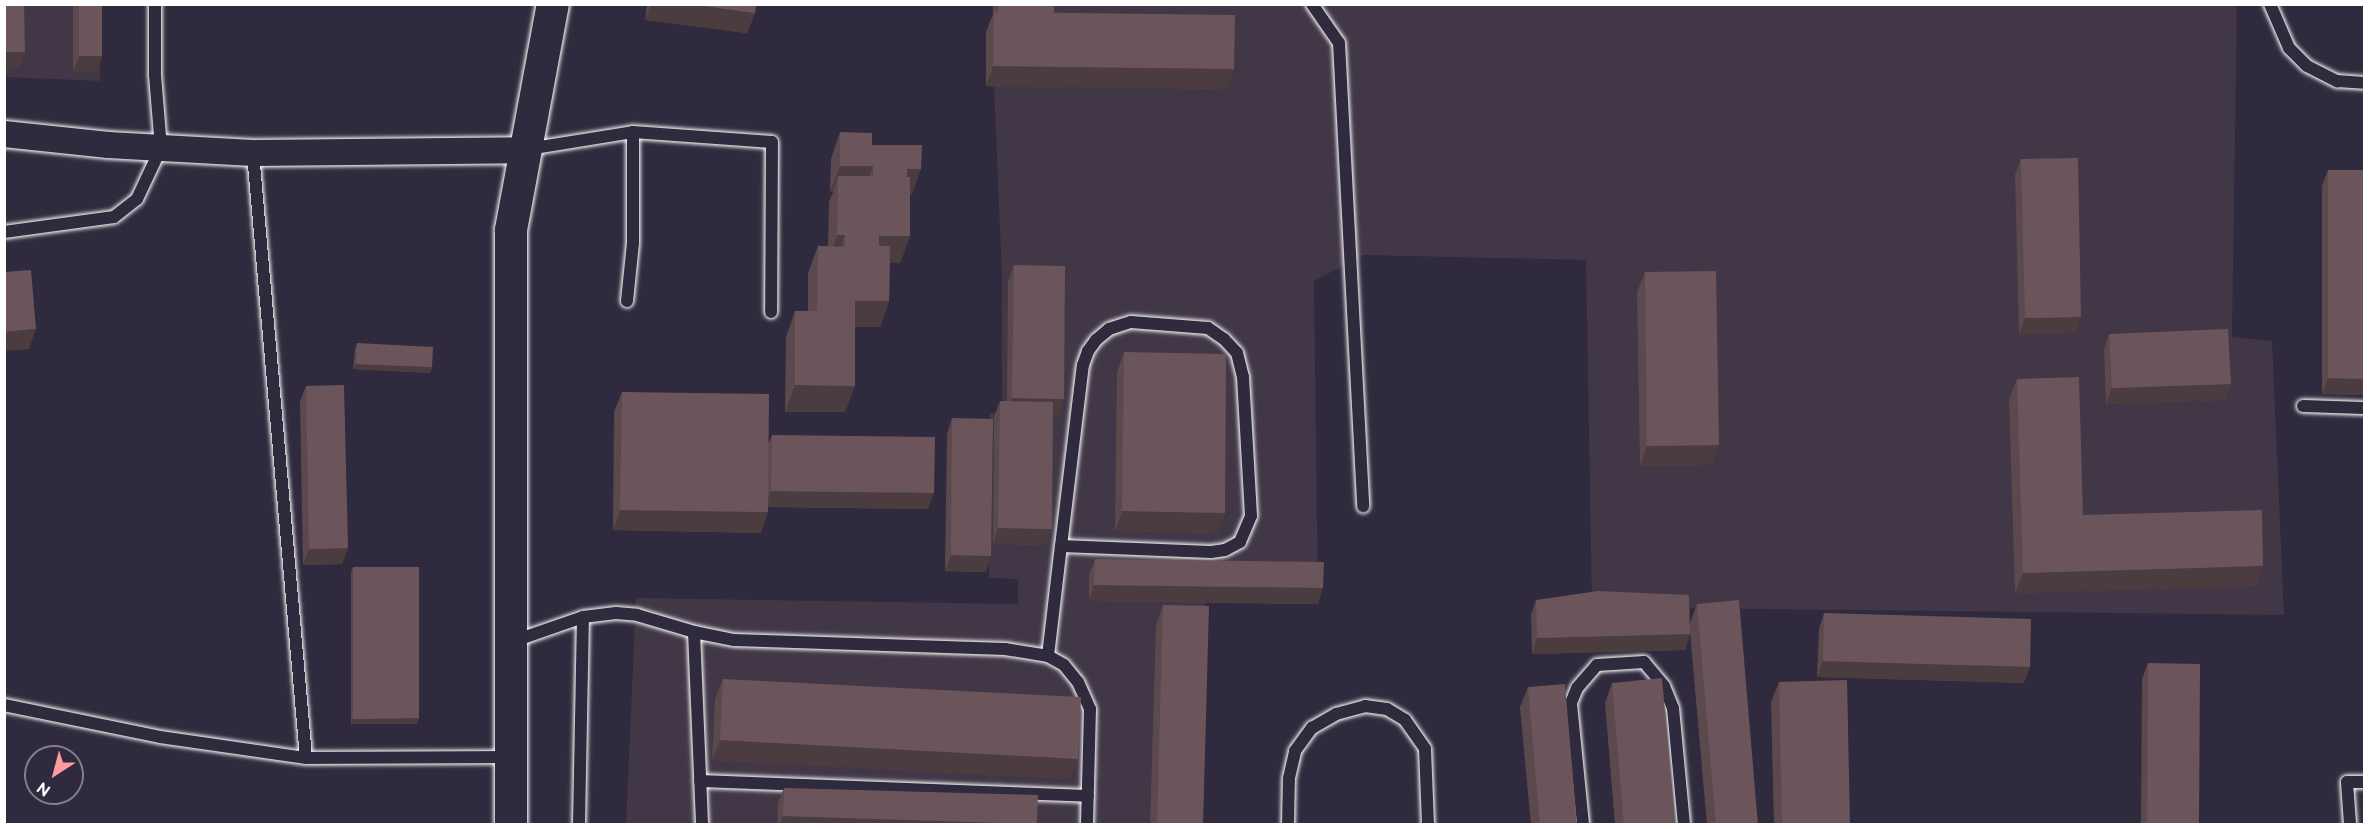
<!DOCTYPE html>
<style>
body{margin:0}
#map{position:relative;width:2369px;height:829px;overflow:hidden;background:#2f2a3d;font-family:"Balsamiq Sans",sans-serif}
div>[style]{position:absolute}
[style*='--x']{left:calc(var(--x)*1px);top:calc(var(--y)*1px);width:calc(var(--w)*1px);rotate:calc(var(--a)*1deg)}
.built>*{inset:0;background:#413746}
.roads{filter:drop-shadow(0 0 2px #fff) drop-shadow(0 0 2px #fff)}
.service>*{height:12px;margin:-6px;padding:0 6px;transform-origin:6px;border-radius:6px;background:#2f2a3d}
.minor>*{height:26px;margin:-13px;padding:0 13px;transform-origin:13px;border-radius:13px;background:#2f2a3d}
.tertiary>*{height:32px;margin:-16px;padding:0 16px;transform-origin:16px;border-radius:16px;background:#2f2a3d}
.wall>*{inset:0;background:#5c494d}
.shaded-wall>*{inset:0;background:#4b3c3f}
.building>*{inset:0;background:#6b555a}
span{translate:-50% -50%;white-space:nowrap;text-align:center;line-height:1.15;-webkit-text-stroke:5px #2f2a3d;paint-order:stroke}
.frame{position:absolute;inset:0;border:6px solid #fff;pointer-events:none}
.north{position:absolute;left:24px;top:745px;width:60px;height:60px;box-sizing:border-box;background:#2f2a3d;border:2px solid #827f8b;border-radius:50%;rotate:216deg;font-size:16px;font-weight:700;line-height:24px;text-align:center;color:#fff}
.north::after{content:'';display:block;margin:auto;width:21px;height:27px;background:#ff9aa2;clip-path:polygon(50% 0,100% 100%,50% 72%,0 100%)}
</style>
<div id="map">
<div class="built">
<i style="clip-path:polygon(5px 5px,102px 5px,100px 81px,5px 77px)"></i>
<i style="clip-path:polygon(993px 5px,2237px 5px,2232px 337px,2272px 341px,2284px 615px,1592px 607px,1586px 260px,1364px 255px,1314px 281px,1318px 604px,1205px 603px,1199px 824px,626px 824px,636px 598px,1018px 604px,1018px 579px,989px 578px,989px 413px,1002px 413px,1002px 277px,994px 87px,986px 86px,986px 32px,992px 31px)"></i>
</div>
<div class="roads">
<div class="service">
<i style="--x:1312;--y:4;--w:47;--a:55.3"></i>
<i style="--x:1339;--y:43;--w:464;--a:87"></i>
<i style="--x:2270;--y:4;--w:48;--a:66.6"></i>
<i style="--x:2289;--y:48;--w:25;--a:45"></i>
<i style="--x:2307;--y:66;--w:34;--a:27"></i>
<i style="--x:2337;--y:81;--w:27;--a:4"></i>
<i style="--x:528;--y:149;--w:106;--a:-9.2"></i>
<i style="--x:633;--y:132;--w:139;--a:4.1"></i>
<i style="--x:772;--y:142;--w:170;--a:90.3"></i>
<i style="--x:253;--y:153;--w:607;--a:84.99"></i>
<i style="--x:4;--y:232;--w:111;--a:-7.8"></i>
<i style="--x:114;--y:217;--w:29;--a:-38"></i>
<i style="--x:137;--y:199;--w:56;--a:-64.8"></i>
<i style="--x:161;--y:148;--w:73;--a:-94.7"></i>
<i style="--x:155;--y:75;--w:71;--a:-90"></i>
<i style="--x:627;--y:301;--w:58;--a:-84.1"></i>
<i style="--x:633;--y:243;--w:111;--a:-90"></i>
<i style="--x:2303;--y:406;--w:61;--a:1.9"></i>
<i style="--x:694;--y:632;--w:192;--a:87.6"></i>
<i style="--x:511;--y:642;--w:76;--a:-19.1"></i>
<i style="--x:583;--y:617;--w:33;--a:-7"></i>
<i style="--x:616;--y:613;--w:21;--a:5"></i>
<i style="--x:637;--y:615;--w:59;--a:16.6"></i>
<i style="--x:694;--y:632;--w:41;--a:11.3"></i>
<i style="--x:734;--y:640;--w:271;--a:1.9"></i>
<i style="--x:1005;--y:649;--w:44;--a:9.2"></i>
<i style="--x:1048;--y:656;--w:18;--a:29"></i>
<i style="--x:1064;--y:665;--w:22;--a:51"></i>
<i style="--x:1078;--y:682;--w:30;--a:66"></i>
<i style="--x:1090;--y:709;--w:115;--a:91.5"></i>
<i style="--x:1048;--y:656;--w:111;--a:-83.3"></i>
<i style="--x:1061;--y:546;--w:182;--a:-83.1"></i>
<i style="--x:1083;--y:365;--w:15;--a:-70"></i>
<i style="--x:1088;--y:351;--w:14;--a:-54"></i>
<i style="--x:1096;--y:340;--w:17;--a:-40"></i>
<i style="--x:1109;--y:329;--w:23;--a:-18"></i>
<i style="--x:1131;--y:322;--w:77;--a:4.5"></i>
<i style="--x:1208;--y:328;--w:19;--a:35"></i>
<i style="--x:1224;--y:339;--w:19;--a:47"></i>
<i style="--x:1237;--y:353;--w:25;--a:76"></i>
<i style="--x:1243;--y:377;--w:139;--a:86.7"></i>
<i style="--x:1251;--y:516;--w:28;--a:113"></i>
<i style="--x:1240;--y:542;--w:17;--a:152"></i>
<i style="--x:1225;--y:550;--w:14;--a:172"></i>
<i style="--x:1211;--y:552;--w:150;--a:-177.7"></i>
<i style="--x:4;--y:705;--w:159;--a:11.6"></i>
<i style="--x:160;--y:737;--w:148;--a:8.2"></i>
<i style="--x:306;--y:758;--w:204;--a:-0.3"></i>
<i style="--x:700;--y:781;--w:388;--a:2.2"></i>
<i style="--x:579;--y:824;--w:207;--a:-88.9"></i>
<i style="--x:1288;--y:824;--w:46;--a:-88.8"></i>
<i style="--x:1289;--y:778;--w:28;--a:-77"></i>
<i style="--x:1295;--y:751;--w:29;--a:-54"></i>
<i style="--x:1312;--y:728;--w:28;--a:-30"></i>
<i style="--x:1336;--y:714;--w:30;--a:-15"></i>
<i style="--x:1365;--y:706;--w:22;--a:8"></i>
<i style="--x:1387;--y:709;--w:21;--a:31"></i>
<i style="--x:1405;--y:720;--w:35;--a:55"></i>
<i style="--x:1425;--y:749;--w:75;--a:87.7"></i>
<i style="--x:1583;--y:824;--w:122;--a:-95.7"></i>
<i style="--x:1571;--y:703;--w:16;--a:-68"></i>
<i style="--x:1577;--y:688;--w:30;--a:-49"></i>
<i style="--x:1597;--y:665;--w:47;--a:-3.7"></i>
<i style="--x:1644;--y:662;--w:31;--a:50"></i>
<i style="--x:1664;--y:686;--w:24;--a:68"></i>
<i style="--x:1673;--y:708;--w:117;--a:84.6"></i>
<i style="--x:2350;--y:824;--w:42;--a:-94.1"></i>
<i style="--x:2347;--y:782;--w:17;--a:0"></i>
</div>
<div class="minor">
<i style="--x:4;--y:134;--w:105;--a:6"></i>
<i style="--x:108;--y:145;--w:145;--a:3.2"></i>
<i style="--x:253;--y:153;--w:271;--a:-0.6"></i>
</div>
<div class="tertiary">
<i style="--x:511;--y:824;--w:594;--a:-90"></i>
<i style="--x:511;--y:230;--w:230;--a:-79.5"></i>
</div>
</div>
<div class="wall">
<i style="clip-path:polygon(73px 4px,102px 4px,102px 56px,96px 72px,73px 72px)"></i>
<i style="clip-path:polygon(647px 4px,756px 4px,755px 13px,747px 33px,645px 20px)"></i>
<i style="clip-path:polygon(993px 4px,1054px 4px,1054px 13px,1227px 89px,986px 86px,986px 32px,993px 14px)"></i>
<i style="clip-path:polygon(840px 132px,872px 145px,912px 195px,910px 195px,910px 236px,900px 263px,890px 262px,889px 301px,880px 327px,855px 327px,855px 386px,845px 412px,785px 412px,786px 337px,795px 311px,808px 311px,808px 273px,818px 246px,828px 246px,829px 202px,833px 192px,830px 192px,831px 159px)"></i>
<i style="clip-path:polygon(2021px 159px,2081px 317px,2075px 333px,2019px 334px,2015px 175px)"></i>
<i style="clip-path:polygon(2328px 170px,2364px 395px,2322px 394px,2322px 186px)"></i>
<i style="clip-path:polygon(1014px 265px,1064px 399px,1058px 415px,1053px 414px,1046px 545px,993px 544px,994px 417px,1000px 401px,1007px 401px,1008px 281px)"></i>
<i style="clip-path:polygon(1645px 272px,1719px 445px,1711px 465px,1640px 466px,1637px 292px)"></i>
<i style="clip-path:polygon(2109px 334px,2231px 384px,2225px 400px,2106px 404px,2104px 350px)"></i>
<i style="clip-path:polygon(357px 343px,432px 367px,430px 373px,353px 369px,355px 349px)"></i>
<i style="clip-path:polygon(1124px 352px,1217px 533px,1115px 531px,1117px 372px)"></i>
<i style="clip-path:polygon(2017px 379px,2083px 515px,2256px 586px,2015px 593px,2009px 399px)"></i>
<i style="clip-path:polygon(306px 386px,348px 548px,342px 564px,303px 565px,300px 401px)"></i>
<i style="clip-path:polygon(622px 392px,769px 443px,772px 435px,928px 509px,768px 507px,761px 533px,613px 530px,614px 412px)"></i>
<i style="clip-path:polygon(952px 418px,986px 572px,945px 571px,947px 434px)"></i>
<i style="clip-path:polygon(1095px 559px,1318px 604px,1089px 601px,1089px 575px)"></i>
<i style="clip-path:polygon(353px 567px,417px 724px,351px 724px,351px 572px)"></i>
<i style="clip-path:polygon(1536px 600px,1690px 623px,1697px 604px,1758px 825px,1707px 825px,1690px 632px,1685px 650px,1532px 654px,1531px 615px)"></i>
<i style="clip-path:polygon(1163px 605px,1203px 825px,1150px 825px,1156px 625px)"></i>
<i style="clip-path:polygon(1824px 613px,2024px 683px,1817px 677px,1819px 629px)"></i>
<i style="clip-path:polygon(2148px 663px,2199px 825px,2141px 825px,2142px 679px)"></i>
<i style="clip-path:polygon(723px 679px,1070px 779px,712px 760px,715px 699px)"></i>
<i style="clip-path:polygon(1779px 682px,1850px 825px,1774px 825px,1771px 702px)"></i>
<i style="clip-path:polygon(1612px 683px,1675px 825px,1615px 825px,1605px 703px)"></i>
<i style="clip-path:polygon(1528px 687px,1577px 825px,1531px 825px,1520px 707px)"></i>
<i style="clip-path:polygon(784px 788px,1037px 824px,1037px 825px,777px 825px,778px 803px)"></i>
</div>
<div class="shaded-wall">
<i style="clip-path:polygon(651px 4px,690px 4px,755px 13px,747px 33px,645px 20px)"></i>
<i style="clip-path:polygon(4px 52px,25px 52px,19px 67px,4px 68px)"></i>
<i style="clip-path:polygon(79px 56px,102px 56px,96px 72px,73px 72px)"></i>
<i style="clip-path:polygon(993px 66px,1234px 69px,1227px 89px,986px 86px)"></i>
<i style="clip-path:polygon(840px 166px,873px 166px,864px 192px,838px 176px,833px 192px,830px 192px)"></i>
<i style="clip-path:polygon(907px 169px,921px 169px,912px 195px,898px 195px)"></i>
<i style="clip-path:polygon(837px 235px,845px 235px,835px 262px,828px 262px)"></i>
<i style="clip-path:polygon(879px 236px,910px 236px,900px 263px,870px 262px)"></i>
<i style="clip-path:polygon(855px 301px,889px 301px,880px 327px,846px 327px)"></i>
<i style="clip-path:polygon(2081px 317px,2075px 333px,2019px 334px,2025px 318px)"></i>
<i style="clip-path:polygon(36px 329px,29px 349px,4px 351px,4px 332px)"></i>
<i style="clip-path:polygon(356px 364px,432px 367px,430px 373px,353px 369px)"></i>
<i style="clip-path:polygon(2328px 378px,2364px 379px,2364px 395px,2322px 394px)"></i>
<i style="clip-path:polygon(2231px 384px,2225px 400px,2106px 404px,2112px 388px)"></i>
<i style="clip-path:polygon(795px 385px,855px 386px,845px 412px,785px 412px)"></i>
<i style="clip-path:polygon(1012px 398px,1064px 399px,1058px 415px,1007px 414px)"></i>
<i style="clip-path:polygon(1719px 445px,1711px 465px,1640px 466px,1647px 446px)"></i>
<i style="clip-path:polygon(771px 491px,934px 493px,928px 509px,765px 507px)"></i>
<i style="clip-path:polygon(620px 510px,768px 512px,761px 533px,613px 530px)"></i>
<i style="clip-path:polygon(1122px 511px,1225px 513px,1217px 533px,1115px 531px)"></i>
<i style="clip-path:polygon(998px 528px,1052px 529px,1046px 545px,993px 544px)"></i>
<i style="clip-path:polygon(348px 548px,342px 564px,303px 565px,309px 549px)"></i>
<i style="clip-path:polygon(951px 555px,991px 556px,986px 572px,945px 571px)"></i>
<i style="clip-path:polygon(2263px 566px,2256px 586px,2015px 593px,2023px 573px)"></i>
<i style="clip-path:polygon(1094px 585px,1323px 588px,1318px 604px,1089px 601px)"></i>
<i style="clip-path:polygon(1690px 634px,1685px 650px,1532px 654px,1537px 638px)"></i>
<i style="clip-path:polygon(1823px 661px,2030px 667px,2024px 683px,1817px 677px)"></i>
<i style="clip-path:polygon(419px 718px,417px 724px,351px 724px,353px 719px)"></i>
<i style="clip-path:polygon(720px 740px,1078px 759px,1070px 779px,712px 760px)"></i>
<i style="clip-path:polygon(783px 816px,1037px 824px,1037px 825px,780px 825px)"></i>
</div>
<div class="building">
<i style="clip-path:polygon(4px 4px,24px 4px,25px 52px,4px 52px)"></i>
<i style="clip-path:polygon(79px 4px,102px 4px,102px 56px,79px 56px)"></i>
<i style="clip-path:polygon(690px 4px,756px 4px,755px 13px)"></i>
<i style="clip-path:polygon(998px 4px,1054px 4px,1054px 13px,998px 12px)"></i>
<i style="clip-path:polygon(994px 12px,1235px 15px,1234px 69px,993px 66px)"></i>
<i style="clip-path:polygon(840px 132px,872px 133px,872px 145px,922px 145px,921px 169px,907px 169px,907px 177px,910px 177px,910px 236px,879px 236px,879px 246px,890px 246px,889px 301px,855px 301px,855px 386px,795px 385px,795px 311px,817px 311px,818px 246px,845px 247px,845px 235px,837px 235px,838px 176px,873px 176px,873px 166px,840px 166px)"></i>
<i style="clip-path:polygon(2078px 158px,2081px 317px,2025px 318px,2021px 159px)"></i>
<i style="clip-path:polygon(2328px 170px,2364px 170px,2364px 379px,2328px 378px)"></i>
<i style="clip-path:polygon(1014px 265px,1065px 266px,1064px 399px,1012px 398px)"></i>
<i style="clip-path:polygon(31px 270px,36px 329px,4px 332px,4px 272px)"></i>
<i style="clip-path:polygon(1716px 271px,1719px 445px,1647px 446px,1645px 272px)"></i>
<i style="clip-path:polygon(2228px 329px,2231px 384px,2112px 388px,2109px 334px)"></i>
<i style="clip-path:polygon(357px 343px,433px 347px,432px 367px,356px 364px)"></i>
<i style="clip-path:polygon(1124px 352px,1226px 354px,1225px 513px,1122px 511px)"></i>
<i style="clip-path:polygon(2079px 377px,2083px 515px,2262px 510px,2263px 566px,2023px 573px,2017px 379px)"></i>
<i style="clip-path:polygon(344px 385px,348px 548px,309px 549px,306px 386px)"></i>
<i style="clip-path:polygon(622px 392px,769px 394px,768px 512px,620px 510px)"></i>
<i style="clip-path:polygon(1000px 401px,1053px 402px,1052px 529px,998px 528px)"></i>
<i style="clip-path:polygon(952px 418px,993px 419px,991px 556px,951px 555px)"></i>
<i style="clip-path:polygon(772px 435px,935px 437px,934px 493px,771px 491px)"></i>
<i style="clip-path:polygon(1095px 559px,1324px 562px,1323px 588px,1094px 585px)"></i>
<i style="clip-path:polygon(353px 567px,419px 567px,419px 718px,353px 719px)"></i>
<i style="clip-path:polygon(1598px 591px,1689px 595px,1690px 634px,1537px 638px,1536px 600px)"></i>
<i style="clip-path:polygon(1739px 600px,1758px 825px,1716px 825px,1697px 604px)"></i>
<i style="clip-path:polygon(1163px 605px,1209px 606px,1203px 825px,1157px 825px)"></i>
<i style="clip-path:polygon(1824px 613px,2031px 619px,2030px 667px,1823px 661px)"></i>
<i style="clip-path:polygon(2148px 663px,2200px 664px,2199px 825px,2147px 825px)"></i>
<i style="clip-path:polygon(1662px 678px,1675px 825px,1624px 825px,1612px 683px)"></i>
<i style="clip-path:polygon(723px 679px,1081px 697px,1078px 759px,720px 740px)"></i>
<i style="clip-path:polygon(1847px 680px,1850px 825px,1782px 825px,1779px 682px)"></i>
<i style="clip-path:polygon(1565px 684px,1577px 825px,1540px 825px,1528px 687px)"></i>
<i style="clip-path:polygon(784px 788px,1038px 795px,1037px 824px,783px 816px)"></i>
</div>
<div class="frame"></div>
<div class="north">N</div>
</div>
